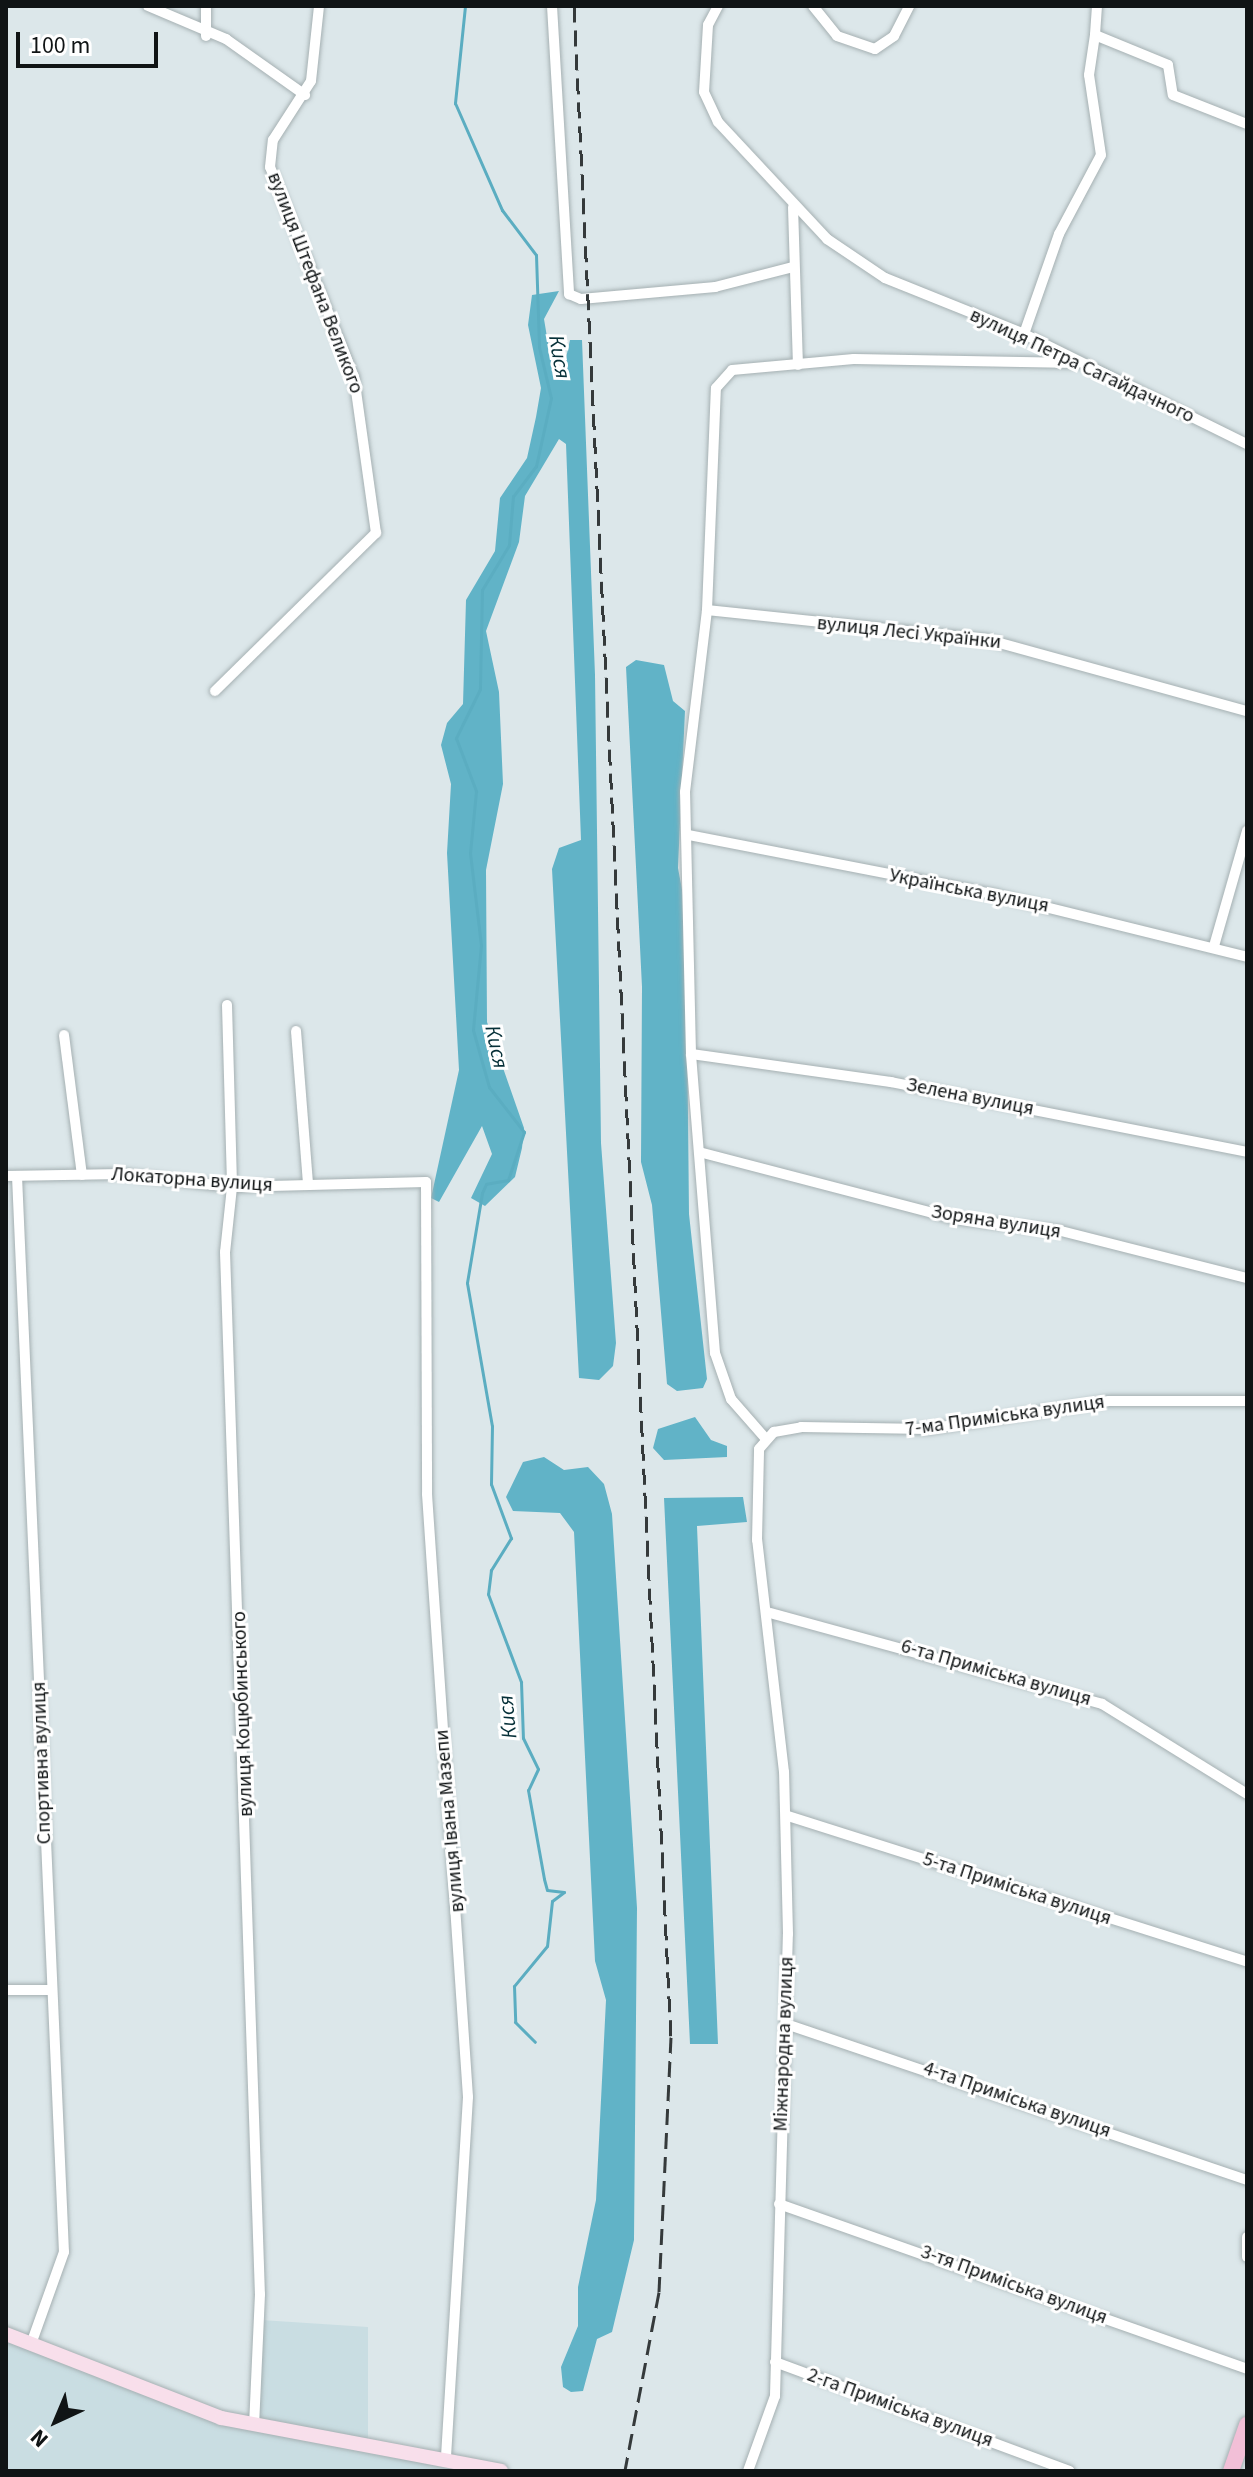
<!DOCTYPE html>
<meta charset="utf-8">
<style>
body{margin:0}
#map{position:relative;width:1253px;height:2477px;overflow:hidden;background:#dce7ea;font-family:"Source Sans 3",sans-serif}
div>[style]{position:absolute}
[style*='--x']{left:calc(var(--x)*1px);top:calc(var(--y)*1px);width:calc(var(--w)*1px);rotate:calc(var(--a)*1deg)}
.built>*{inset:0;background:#c9dde2}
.forest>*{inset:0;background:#61b3c7}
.stream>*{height:3px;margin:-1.5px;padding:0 1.5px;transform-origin:1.5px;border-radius:1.5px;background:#5badc1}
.roads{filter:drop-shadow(0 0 2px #a5b0b2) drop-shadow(0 0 2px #a5b0b2)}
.street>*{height:10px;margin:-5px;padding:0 5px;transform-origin:5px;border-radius:5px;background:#fff}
.secondary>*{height:14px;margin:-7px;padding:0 7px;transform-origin:7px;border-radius:7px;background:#f8dfeb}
.primary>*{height:16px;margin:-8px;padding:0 8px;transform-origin:8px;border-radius:8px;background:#f2bfd7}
.rail>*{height:3px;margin-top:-1.5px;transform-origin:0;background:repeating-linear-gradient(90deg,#353a3b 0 16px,transparent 0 24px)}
span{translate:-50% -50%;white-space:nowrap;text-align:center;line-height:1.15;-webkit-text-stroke:6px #fff;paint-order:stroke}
.street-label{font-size:20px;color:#101415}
.water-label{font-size:22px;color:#063038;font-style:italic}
.frame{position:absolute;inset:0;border:8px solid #101415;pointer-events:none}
.north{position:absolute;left:16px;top:2381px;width:80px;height:80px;-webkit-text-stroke:6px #fff;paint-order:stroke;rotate:224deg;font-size:22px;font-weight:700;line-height:32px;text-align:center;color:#101415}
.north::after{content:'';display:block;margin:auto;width:28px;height:36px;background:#101415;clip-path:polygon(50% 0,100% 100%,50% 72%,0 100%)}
.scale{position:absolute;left:16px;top:32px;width:142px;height:36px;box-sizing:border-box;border:4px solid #101415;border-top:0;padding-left:10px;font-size:24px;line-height:28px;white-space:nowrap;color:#101415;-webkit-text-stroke:6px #fff;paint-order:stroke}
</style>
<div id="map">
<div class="built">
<i style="clip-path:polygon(261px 2320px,368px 2327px,368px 2445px,483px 2471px,6px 2471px,6px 2337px,256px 2425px)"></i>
</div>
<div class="forest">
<i style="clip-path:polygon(559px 291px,544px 319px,553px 373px,562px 376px,570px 340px,582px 340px,595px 675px,601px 1143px,616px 1343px,613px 1366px,599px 1380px,579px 1378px,552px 869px,559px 848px,581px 840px,566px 444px,559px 439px,525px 496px,519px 542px,486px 631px,499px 692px,503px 784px,486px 870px,487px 1022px,524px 1128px,522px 1148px,515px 1177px,485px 1206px,471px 1198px,492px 1154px,482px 1126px,439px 1202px,431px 1198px,459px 1070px,447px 853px,451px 784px,441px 745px,447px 723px,463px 704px,466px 600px,495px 551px,500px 498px,527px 458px,536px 417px,541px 388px,528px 325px,532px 295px)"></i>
<i style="clip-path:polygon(636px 660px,664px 665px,673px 701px,685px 711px,678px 868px,686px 911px,689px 1214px,707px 1379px,703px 1388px,677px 1391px,667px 1384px,652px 1205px,641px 1162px,642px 987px,626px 667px)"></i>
<i style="clip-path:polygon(695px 1417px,711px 1440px,727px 1446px,727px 1457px,664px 1460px,653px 1448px,658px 1429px)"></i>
<i style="clip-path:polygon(544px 1457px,564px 1470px,588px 1467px,604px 1484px,612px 1514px,637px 1908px,634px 2240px,612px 2332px,597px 2339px,583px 2391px,571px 2392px,563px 2387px,561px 2367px,578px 2326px,578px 2287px,596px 2200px,606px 2000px,595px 1961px,574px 1532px,560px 1513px,513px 1511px,506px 1497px,523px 1462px)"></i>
<i style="clip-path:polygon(743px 1497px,747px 1522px,697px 1526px,718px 2044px,690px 2044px,664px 1498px)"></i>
</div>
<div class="stream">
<i style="--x:465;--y:6;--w:98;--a:95.9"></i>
<i style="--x:455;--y:103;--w:117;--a:66.3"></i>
<i style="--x:502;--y:210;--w:56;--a:52.9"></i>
<i style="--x:536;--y:255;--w:92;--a:88.1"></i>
<i style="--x:539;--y:347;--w:52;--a:76.8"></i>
<i style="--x:551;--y:398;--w:70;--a:102.4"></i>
<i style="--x:536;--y:466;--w:38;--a:127"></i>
<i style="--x:513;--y:496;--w:49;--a:94.7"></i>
<i style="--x:509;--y:545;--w:52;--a:121"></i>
<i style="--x:482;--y:590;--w:99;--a:91.2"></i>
<i style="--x:480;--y:689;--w:55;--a:116.1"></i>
<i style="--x:456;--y:738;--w:57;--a:69.3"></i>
<i style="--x:476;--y:791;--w:62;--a:95.5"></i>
<i style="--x:470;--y:853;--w:93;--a:83.2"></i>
<i style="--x:481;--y:945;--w:85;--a:95.4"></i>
<i style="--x:473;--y:1030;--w:59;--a:74.3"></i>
<i style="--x:489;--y:1087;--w:57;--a:52.1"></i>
<i style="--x:524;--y:1132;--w:51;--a:108.4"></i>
<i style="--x:508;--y:1180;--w:22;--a:170"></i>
<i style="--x:486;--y:1184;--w:10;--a:114"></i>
<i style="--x:482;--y:1193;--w:91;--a:99.5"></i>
<i style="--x:467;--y:1283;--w:145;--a:80.1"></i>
<i style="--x:492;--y:1426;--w:58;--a:91"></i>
<i style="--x:491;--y:1484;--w:58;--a:69.7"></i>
<i style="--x:511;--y:1538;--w:38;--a:122"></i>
<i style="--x:491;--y:1570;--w:24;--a:97"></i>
<i style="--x:488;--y:1594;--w:94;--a:69.4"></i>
<i style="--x:521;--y:1682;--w:56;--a:88"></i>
<i style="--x:523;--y:1738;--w:34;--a:64"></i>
<i style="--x:538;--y:1769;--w:23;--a:115"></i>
<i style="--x:528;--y:1790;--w:90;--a:79.8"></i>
<i style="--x:544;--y:1879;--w:11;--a:75"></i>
<i style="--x:547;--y:1890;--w:17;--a:7"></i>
<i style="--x:564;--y:1892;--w:15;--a:143"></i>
<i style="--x:552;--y:1901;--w:45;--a:96.3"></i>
<i style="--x:547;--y:1946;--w:52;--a:129.5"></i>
<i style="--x:514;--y:1986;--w:36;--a:88"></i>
<i style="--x:515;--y:2022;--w:28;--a:45"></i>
</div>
<div class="roads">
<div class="street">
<i style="--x:148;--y:6;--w:85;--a:22.9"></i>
<i style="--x:226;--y:39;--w:97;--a:35.3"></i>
<i style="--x:206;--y:6;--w:30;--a:90"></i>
<i style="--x:552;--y:6;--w:289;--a:86.6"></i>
<i style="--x:569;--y:294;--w:13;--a:23"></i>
<i style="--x:581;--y:299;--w:135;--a:-5.1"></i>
<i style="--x:715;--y:287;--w:81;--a:-14.4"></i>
<i style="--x:718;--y:6;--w:21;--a:118"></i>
<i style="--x:708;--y:25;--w:67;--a:93.4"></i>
<i style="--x:704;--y:92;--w:33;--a:65"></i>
<i style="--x:718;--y:122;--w:160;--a:47"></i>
<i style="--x:827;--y:239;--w:70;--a:33.9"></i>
<i style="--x:885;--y:278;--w:150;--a:21.9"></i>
<i style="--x:1024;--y:334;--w:249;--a:26.3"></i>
<i style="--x:813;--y:6;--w:38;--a:51"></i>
<i style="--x:837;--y:36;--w:40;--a:18.9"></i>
<i style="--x:875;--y:49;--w:23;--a:-34"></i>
<i style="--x:894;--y:36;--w:34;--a:-63"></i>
<i style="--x:1097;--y:6;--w:29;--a:94"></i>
<i style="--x:1095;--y:35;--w:79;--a:22.3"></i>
<i style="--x:1168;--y:65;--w:30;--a:81"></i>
<i style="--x:1173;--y:95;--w:79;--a:21.4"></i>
<i style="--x:793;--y:207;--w:158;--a:88.2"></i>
<i style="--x:1024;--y:334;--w:106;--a:-70.7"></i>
<i style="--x:1059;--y:234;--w:89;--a:-62"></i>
<i style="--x:1101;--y:155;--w:81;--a:-98.5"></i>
<i style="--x:1089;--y:75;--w:40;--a:-81.5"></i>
<i style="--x:707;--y:610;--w:280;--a:6"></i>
<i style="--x:985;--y:639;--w:272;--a:15.4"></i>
<i style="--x:215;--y:691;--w:226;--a:-44.5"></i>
<i style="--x:376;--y:533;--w:158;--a:-98"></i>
<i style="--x:354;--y:377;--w:226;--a:-111.8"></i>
<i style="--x:270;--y:167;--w:27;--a:-84"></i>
<i style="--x:273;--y:140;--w:70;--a:-57.2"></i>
<i style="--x:311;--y:81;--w:75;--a:-83.9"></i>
<i style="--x:689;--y:835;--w:314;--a:11"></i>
<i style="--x:997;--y:895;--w:258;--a:13.9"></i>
<i style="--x:1214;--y:946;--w:120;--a:-74"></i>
<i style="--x:227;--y:1005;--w:182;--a:88.4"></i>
<i style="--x:232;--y:1187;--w:65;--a:96.1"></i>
<i style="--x:225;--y:1252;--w:1043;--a:88.08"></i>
<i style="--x:260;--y:2294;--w:130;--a:92.6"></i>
<i style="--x:296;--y:1031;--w:154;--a:85.5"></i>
<i style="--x:64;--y:1035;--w:141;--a:82.7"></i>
<i style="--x:691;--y:1054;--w:202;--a:8"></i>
<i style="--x:891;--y:1082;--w:363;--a:11.1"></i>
<i style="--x:699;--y:1152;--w:266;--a:14.6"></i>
<i style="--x:956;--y:1219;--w:106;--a:6.5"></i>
<i style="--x:1061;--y:1231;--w:192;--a:14.2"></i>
<i style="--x:6;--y:1176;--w:115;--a:-1"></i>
<i style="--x:121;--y:1174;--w:112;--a:6.7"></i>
<i style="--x:232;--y:1187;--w:194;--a:-1.5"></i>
<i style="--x:426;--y:1182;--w:312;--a:89.8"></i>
<i style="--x:427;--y:1494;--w:604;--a:86.11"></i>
<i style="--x:468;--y:2097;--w:363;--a:93.5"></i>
<i style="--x:17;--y:1176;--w:1077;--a:87.5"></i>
<i style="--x:64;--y:2252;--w:98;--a:109.7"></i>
<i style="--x:766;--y:1439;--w:53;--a:-131.2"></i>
<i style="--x:731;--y:1399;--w:49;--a:-109.2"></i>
<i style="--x:715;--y:1353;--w:300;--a:-94.6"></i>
<i style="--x:691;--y:1054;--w:262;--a:-91.3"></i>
<i style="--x:685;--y:792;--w:183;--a:-83.1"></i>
<i style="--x:707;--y:610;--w:222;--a:-87.7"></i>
<i style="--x:716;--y:388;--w:24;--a:-48"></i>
<i style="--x:732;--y:370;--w:122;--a:-5.2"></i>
<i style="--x:854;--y:359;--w:223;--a:1"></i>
<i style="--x:770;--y:1613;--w:344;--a:15.3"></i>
<i style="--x:1102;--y:1704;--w:171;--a:31.8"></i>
<i style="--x:788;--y:1816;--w:482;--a:17.6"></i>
<i style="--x:6;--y:1990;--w:43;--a:0"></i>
<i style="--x:786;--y:2024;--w:487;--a:18.7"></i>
<i style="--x:779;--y:2204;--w:496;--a:19.4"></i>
<i style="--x:1247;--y:2237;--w:20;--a:90"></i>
<i style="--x:775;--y:2362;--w:314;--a:20.3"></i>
<i style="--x:748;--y:2471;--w:80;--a:-70.2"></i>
<i style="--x:775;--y:2396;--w:462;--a:-88.4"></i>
<i style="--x:788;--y:1934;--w:162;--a:-91.4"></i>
<i style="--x:784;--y:1772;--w:234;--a:-96.6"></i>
<i style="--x:757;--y:1540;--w:91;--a:-88.7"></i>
<i style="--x:759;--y:1449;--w:23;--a:-49"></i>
<i style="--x:774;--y:1432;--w:27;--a:-10"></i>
<i style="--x:801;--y:1427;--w:127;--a:0.9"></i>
<i style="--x:928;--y:1429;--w:183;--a:-8.8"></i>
<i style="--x:1109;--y:1401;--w:138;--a:0"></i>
</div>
<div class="secondary">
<i style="--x:6;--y:2334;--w:231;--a:21.3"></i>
<i style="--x:221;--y:2418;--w:285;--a:10.7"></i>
</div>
<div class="primary">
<i style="--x:1231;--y:2471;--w:49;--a:-70.8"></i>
</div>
</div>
<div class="rail">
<i style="--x:574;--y:6;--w:2033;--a:87.27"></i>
<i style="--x:671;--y:2037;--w:255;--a:92.7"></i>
<i style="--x:659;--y:2292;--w:182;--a:100.8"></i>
</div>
<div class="street-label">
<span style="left:315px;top:283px;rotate:69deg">вулиця Штефана Великого</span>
<span style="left:1082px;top:366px;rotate:25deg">вулиця Петра Сагайдачного</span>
<span style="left:909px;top:633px;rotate:6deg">вулиця Лесі Українки</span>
<span style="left:969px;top:891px;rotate:11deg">Українська вулиця</span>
<span style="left:970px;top:1097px;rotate:11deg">Зелена вулиця</span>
<span style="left:192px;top:1180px;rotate:4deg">Локаторна вулиця</span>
<span style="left:996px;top:1222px;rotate:9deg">Зоряна вулиця</span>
<span style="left:1005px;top:1416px;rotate:-8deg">7-ма Приміська вулиця</span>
<span style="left:996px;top:1673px;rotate:16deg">6-та Приміська вулиця</span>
<span style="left:243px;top:1714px;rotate:-92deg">вулиця Коцюбинського</span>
<span style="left:42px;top:1763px;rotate:-92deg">Спортивна вулиця</span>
<span style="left:450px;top:1821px;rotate:-95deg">вулиця Івана Мазепи</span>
<span style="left:1017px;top:1889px;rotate:18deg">5-та Приміська вулиця</span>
<span style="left:784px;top:2044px;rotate:-88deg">Міжнародна вулиця</span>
<span style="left:1017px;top:2100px;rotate:19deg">4-та Приміська вулиця</span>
<span style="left:1014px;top:2285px;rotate:20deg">3-тя Приміська вулиця</span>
<span style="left:900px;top:2408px;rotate:20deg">2-га Приміська вулиця</span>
</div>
<div class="water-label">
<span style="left:559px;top:357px;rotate:80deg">Кися</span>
<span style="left:496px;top:1047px;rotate:78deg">Кися</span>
<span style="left:508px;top:1717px;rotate:-96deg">Кися</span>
</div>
<div class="frame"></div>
<div class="north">N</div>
<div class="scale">100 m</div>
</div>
